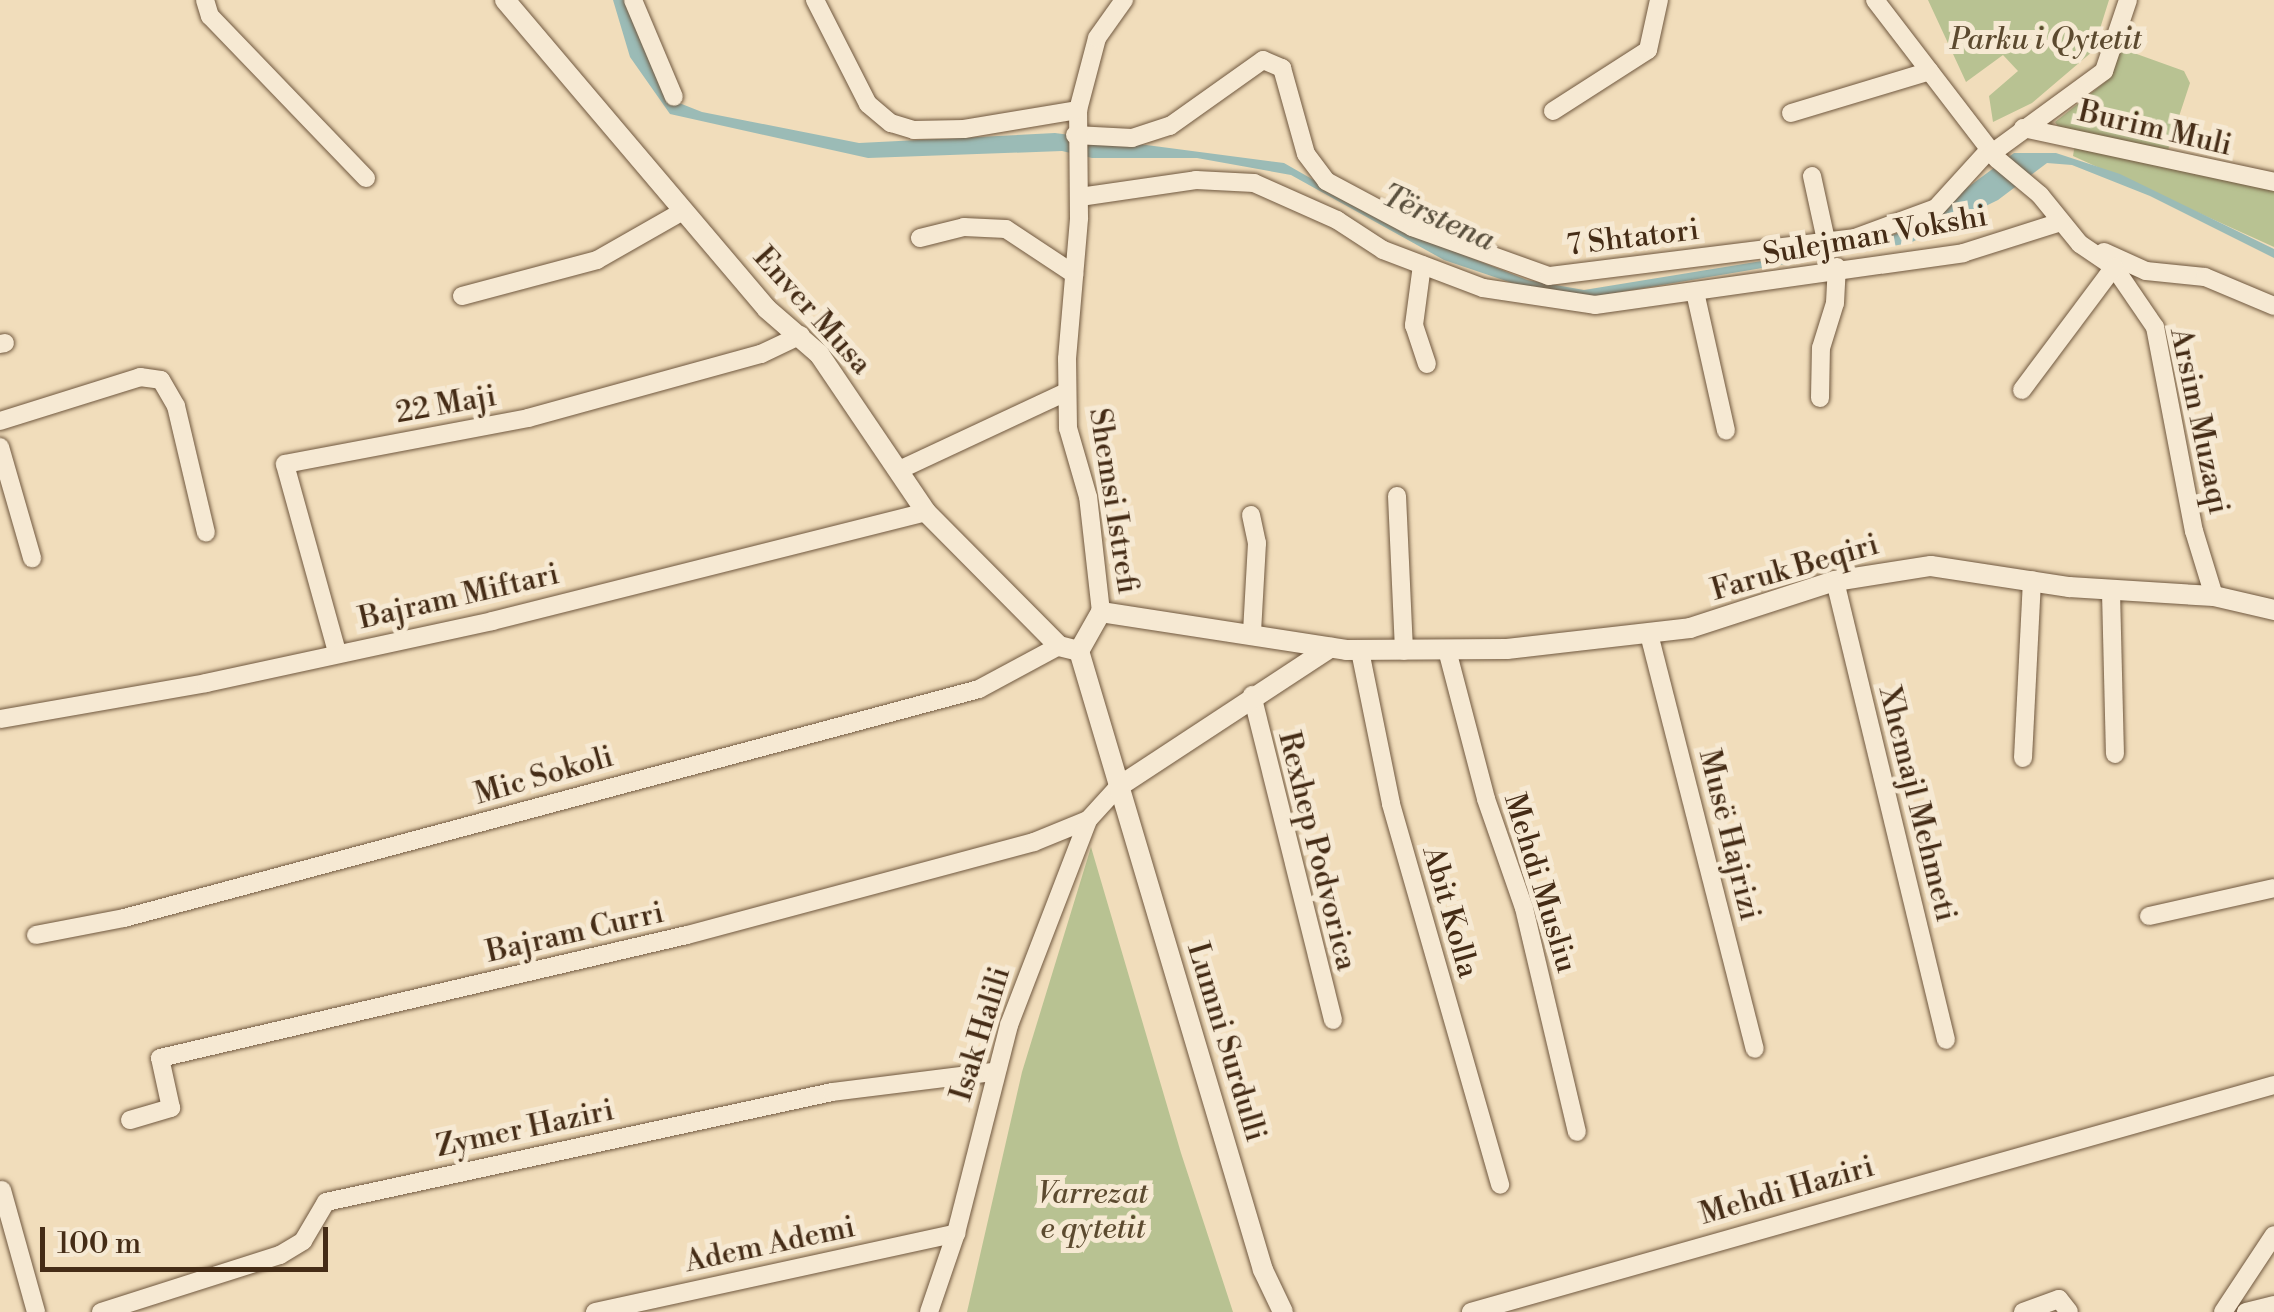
<!DOCTYPE html>
<meta charset="utf-8">
<style>
body{margin:0}
#map{position:relative;width:2274px;height:1312px;overflow:hidden;background:#f1ddbb;font-family:"Libre Bodoni",serif}
div>[style]{position:absolute}
[style*='--x']{left:calc(var(--x)*1px);top:calc(var(--y)*1px);width:calc(var(--w)*1px);rotate:calc(var(--a)*1deg)}
.green>*{inset:0;background:#b8c292}
.water>*{inset:0;background:#9bbbb6}
.roads{filter:drop-shadow(0 0 2px #70583f) drop-shadow(0 0 2px #70583f)}
.minor>*{height:18px;margin:-9px;padding:0 9px;transform-origin:9px;border-radius:9px;background:#f6e9d3}
.tertiary>*{height:20px;margin:-10px;padding:0 10px;transform-origin:10px;border-radius:10px;background:#f6e9d3}
span{translate:-50% -50%;white-space:nowrap;text-align:center;line-height:1.15;-webkit-text-stroke:10px #f6e9d3;paint-order:stroke}
.park-label{font-size:30px;color:#5c4a2f;font-style:italic}
.street-label{font-size:30px;color:#452c16}
.water-label{font-size:32px;color:#5a503e;font-style:italic}
.scale{position:absolute;left:40px;top:1227px;width:288px;height:45px;box-sizing:border-box;border:5px solid #452c16;border-top:0;padding-left:12px;font-size:30px;line-height:35px;white-space:nowrap;color:#452c16;-webkit-text-stroke:8px #f6e9d3;paint-order:stroke}
</style>
<div id="map">
<div class="green">
<i style="clip-path:polygon(1928px 0,2109px 0,2093px 51px,2032px 103px,1993px 122px,1989px 96px,2018px 71px,2003px 55px,1966px 82px)"></i>
<i style="clip-path:polygon(2120px 48px,2184px 71px,2190px 83px,2166px 156px,2059px 128px,2055px 122px,2109px 79px)"></i>
<i style="clip-path:polygon(2075px 144px,2274px 185px,2274px 247px,2073px 156px)"></i>
<i style="clip-path:polygon(1091px 847px,1181px 1153px,1233px 1312px,967px 1312px,1022px 1072px)"></i>
</div>
<div class="water">
<i style="clip-path:polygon(613px 0,628px 0,669px 99px,702px 112px,859px 143px,1055px 133px,1284px 163px,1401px 230px,1527px 280px,1584px 290px,1873px 243px,1917px 225px,2014px 153px,2056px 153px,2120px 174px,2274px 249px,2274px 258px,2150px 196px,2072px 165px,2047px 163px,1998px 200px,1910px 243px,1591px 297px,1521px 286px,1444px 260px,1291px 175px,1197px 158px,1092px 158px,1062px 151px,868px 158px,670px 114px,630px 57px)"></i>
</div>
<div class="roads">
<div class="minor">
<i style="--x:205;--y:0;--w:17;--a:73"></i>
<i style="--x:210;--y:16;--w:225;--a:46.1"></i>
<i style="--x:633;--y:0;--w:105;--a:67.1"></i>
<i style="--x:815;--y:0;--w:117;--a:63"></i>
<i style="--x:868;--y:104;--w:30;--a:40"></i>
<i style="--x:891;--y:123;--w:24;--a:17"></i>
<i style="--x:914;--y:130;--w:50;--a:-1.1"></i>
<i style="--x:964;--y:129;--w:116;--a:-9.5"></i>
<i style="--x:1875;--y:0;--w:200;--a:52.5"></i>
<i style="--x:1997;--y:159;--w:56;--a:39.9"></i>
<i style="--x:2040;--y:195;--w:63;--a:50.8"></i>
<i style="--x:2080;--y:244;--w:41;--a:34.1"></i>
<i style="--x:2114;--y:267;--w:73;--a:55.7"></i>
<i style="--x:2155;--y:327;--w:208;--a:79.2"></i>
<i style="--x:2194;--y:531;--w:68;--a:72.9"></i>
<i style="--x:1553;--y:111;--w:113;--a:-32.7"></i>
<i style="--x:1648;--y:50;--w:51;--a:-77.6"></i>
<i style="--x:1791;--y:113;--w:145;--a:-16.8"></i>
<i style="--x:2023;--y:128;--w:257;--a:12.1"></i>
<i style="--x:1075;--y:135;--w:57;--a:3"></i>
<i style="--x:1132;--y:138;--w:40;--a:-18"></i>
<i style="--x:1170;--y:126;--w:114;--a:-35.4"></i>
<i style="--x:1263;--y:60;--w:21;--a:23"></i>
<i style="--x:1282;--y:68;--w:89;--a:74.4"></i>
<i style="--x:1306;--y:154;--w:34;--a:53"></i>
<i style="--x:1326;--y:181;--w:98;--a:28.1"></i>
<i style="--x:1412;--y:227;--w:145;--a:19.7"></i>
<i style="--x:1549;--y:276;--w:308;--a:-7.1"></i>
<i style="--x:1855;--y:238;--w:86;--a:-20.3"></i>
<i style="--x:1936;--y:208;--w:79;--a:-47.6"></i>
<i style="--x:1992;--y:153;--w:139;--a:-36.2"></i>
<i style="--x:2104;--y:71;--w:75;--a:-71.3"></i>
<i style="--x:1812;--y:176;--w:66;--a:77.7"></i>
<i style="--x:1080;--y:197;--w:117;--a:-8.3"></i>
<i style="--x:1196;--y:180;--w:58;--a:3"></i>
<i style="--x:1254;--y:183;--w:91;--a:24"></i>
<i style="--x:1337;--y:220;--w:55;--a:33.1"></i>
<i style="--x:1383;--y:250;--w:107;--a:20.8"></i>
<i style="--x:1483;--y:288;--w:113;--a:8.6"></i>
<i style="--x:1595;--y:305;--w:372;--a:-8"></i>
<i style="--x:1963;--y:253;--w:103;--a:-17.6"></i>
<i style="--x:920;--y:238;--w:45;--a:-14"></i>
<i style="--x:964;--y:227;--w:42;--a:2.7"></i>
<i style="--x:1006;--y:229;--w:82;--a:33.5"></i>
<i style="--x:2104;--y:252;--w:46;--a:24.3"></i>
<i style="--x:2146;--y:271;--w:59;--a:5.8"></i>
<i style="--x:2205;--y:277;--w:75;--a:22.8"></i>
<i style="--x:1422;--y:265;--w:61;--a:97.6"></i>
<i style="--x:1414;--y:325;--w:41;--a:71.6"></i>
<i style="--x:1695;--y:292;--w:142;--a:77.4"></i>
<i style="--x:462;--y:296;--w:140;--a:-14.9"></i>
<i style="--x:597;--y:260;--w:99;--a:-29.7"></i>
<i style="--x:0;--y:344;--w:5;--a:-11"></i>
<i style="--x:2022;--y:390;--w:154;--a:-53.2"></i>
<i style="--x:1820;--y:398;--w:50;--a:-88.9"></i>
<i style="--x:1821;--y:348;--w:47;--a:-72.7"></i>
<i style="--x:1835;--y:303;--w:36;--a:-87"></i>
<i style="--x:0;--y:421;--w:147;--a:-17.4"></i>
<i style="--x:140;--y:377;--w:21;--a:8"></i>
<i style="--x:161;--y:380;--w:30;--a:60"></i>
<i style="--x:176;--y:406;--w:130;--a:76.7"></i>
<i style="--x:0;--y:447;--w:116;--a:73.9"></i>
<i style="--x:899;--y:470;--w:184;--a:-25"></i>
<i style="--x:1397;--y:496;--w:155;--a:87.4"></i>
<i style="--x:1251;--y:515;--w:29;--a:78"></i>
<i style="--x:1257;--y:543;--w:90;--a:93.2"></i>
<i style="--x:1835;--y:581;--w:472;--a:76.4"></i>
<i style="--x:2111;--y:592;--w:162;--a:88.6"></i>
<i style="--x:1101;--y:612;--w:116;--a:-96.4"></i>
<i style="--x:1088;--y:497;--w:72;--a:-106.2"></i>
<i style="--x:1068;--y:428;--w:69;--a:-90.8"></i>
<i style="--x:1067;--y:359;--w:142;--a:-85.1"></i>
<i style="--x:1079;--y:218;--w:108;--a:-90.5"></i>
<i style="--x:1078;--y:110;--w:74;--a:-75.2"></i>
<i style="--x:1097;--y:38;--w:47;--a:-54.6"></i>
<i style="--x:1649;--y:634;--w:428;--a:75.7"></i>
<i style="--x:1447;--y:650;--w:154;--a:75.3"></i>
<i style="--x:1486;--y:799;--w:115;--a:70.8"></i>
<i style="--x:1524;--y:908;--w:230;--a:76.7"></i>
<i style="--x:1360;--y:651;--w:156;--a:78.5"></i>
<i style="--x:1391;--y:804;--w:396;--a:74"></i>
<i style="--x:337;--y:652;--w:195;--a:-105.5"></i>
<i style="--x:285;--y:464;--w:247;--a:-10.7"></i>
<i style="--x:528;--y:418;--w:242;--a:-15.4"></i>
<i style="--x:761;--y:354;--w:44;--a:-25.4"></i>
<i style="--x:1252;--y:695;--w:335;--a:76"></i>
<i style="--x:0;--y:719;--w:209;--a:-9.9"></i>
<i style="--x:206;--y:683;--w:293;--a:-12.2"></i>
<i style="--x:492;--y:621;--w:447;--a:-14.1"></i>
<i style="--x:2023;--y:758;--w:178;--a:-87.1"></i>
<i style="--x:2149;--y:916;--w:128;--a:-12.6"></i>
<i style="--x:36;--y:935;--w:90;--a:-10.9"></i>
<i style="--x:124;--y:918;--w:885;--a:-14.99"></i>
<i style="--x:979;--y:689;--w:91;--a:-28.3"></i>
<i style="--x:130;--y:1120;--w:43;--a:-16.3"></i>
<i style="--x:171;--y:1108;--w:51;--a:-102.4"></i>
<i style="--x:160;--y:1058;--w:541;--a:-13.14"></i>
<i style="--x:687;--y:935;--w:359;--a:-15"></i>
<i style="--x:1034;--y:842;--w:58;--a:-22.2"></i>
<i style="--x:2;--y:1190;--w:127;--a:74.4"></i>
<i style="--x:101;--y:1312;--w:188;--a:-17.7"></i>
<i style="--x:280;--y:1255;--w:27;--a:-31"></i>
<i style="--x:303;--y:1241;--w:45;--a:-59.5"></i>
<i style="--x:326;--y:1202;--w:518;--a:-12.26"></i>
<i style="--x:832;--y:1092;--w:161;--a:-7.1"></i>
<i style="--x:595;--y:1312;--w:370;--a:-12.3"></i>
<i style="--x:929;--y:1312;--w:83;--a:-71.1"></i>
<i style="--x:956;--y:1233;--w:215;--a:-75.7"></i>
<i style="--x:1009;--y:1025;--w:220;--a:-68.9"></i>
<i style="--x:1088;--y:820;--w:45;--a:-47.7"></i>
<i style="--x:1471;--y:1312;--w:834;--a:-15.79"></i>
<i style="--x:2023;--y:1312;--w:38;--a:-20"></i>
<i style="--x:2059;--y:1299;--w:16;--a:52"></i>
<i style="--x:2223;--y:1312;--w:92;--a:-56.5"></i>
<i style="--x:2246;--y:1312;--w:29;--a:-14"></i>
</div>
<div class="tertiary">
<i style="--x:505;--y:0;--w:405;--a:49.7"></i>
<i style="--x:767;--y:309;--w:69;--a:40.9"></i>
<i style="--x:819;--y:354;--w:191;--a:55.9"></i>
<i style="--x:926;--y:512;--w:189;--a:45.2"></i>
<i style="--x:1059;--y:646;--w:21;--a:14"></i>
<i style="--x:1118;--y:787;--w:254;--a:-33.3"></i>
<i style="--x:1283;--y:1312;--w:47;--a:-115.5"></i>
<i style="--x:1263;--y:1270;--w:646;--a:-106.55"></i>
<i style="--x:1079;--y:651;--w:45;--a:-60.6"></i>
<i style="--x:1101;--y:612;--w:248;--a:8.8"></i>
<i style="--x:1346;--y:650;--w:161;--a:-0.4"></i>
<i style="--x:1507;--y:649;--w:184;--a:-6.5"></i>
<i style="--x:1690;--y:628;--w:152;--a:-18"></i>
<i style="--x:1835;--y:581;--w:97;--a:-8.9"></i>
<i style="--x:1931;--y:566;--w:140;--a:8.7"></i>
<i style="--x:2069;--y:587;--w:145;--a:3.6"></i>
<i style="--x:2214;--y:596;--w:62;--a:13.1"></i>
</div>
</div>
<div class="park-label">
<span style="left:2046px;top:40px">Parku i Qytetit</span>
<span style="left:1093px;top:1211px">Varrezat<br>e qytetit</span>
</div>
<div class="street-label">
<span style="left:2155px;top:129px;rotate:13deg">Burim Muli</span>
<span style="left:1875px;top:236px;rotate:-10deg">Sulejman Vokshi</span>
<span style="left:1633px;top:238px;rotate:-7deg">7 Shtatori</span>
<span style="left:812px;top:311px;rotate:48deg">Enver Musa</span>
<span style="left:446px;top:405px;rotate:-10deg">22 Maji</span>
<span style="left:2199px;top:421px;rotate:78deg">Arsim Muzaqi</span>
<span style="left:1113px;top:501px;rotate:81deg">Shemsi Istrefi</span>
<span style="left:1795px;top:568px;rotate:-16deg">Faruk Beqiri</span>
<span style="left:459px;top:597px;rotate:-13deg">Bajram Miftari</span>
<span style="left:544px;top:776px;rotate:-16deg">Mic Sokoli</span>
<span style="left:1917px;top:804px;rotate:76deg">Xhemajl Mehmeti</span>
<span style="left:1729px;top:835px;rotate:76deg">Musë Hajrizi</span>
<span style="left:1317px;top:851px;rotate:76deg">Rexhep Podvorica</span>
<span style="left:1540px;top:883px;rotate:73deg">Mehdi Musliu</span>
<span style="left:1450px;top:912px;rotate:74deg">Abit Kolla</span>
<span style="left:575px;top:933px;rotate:-13deg">Bajram Curri</span>
<span style="left:981px;top:1034px;rotate:-73deg">Isak Halili</span>
<span style="left:1226px;top:1042px;rotate:73deg">Lumni Surdulli</span>
<span style="left:525px;top:1129px;rotate:-12deg">Zymer Haziri</span>
<span style="left:1787px;top:1191px;rotate:-16deg">Mehdi Haziri</span>
<span style="left:770px;top:1245px;rotate:-12deg">Adem Ademi</span>
</div>
<div class="water-label">
<span style="left:1438px;top:218px;rotate:24deg">Tërstena</span>
</div>
<div class="scale">100 m</div>
</div>
